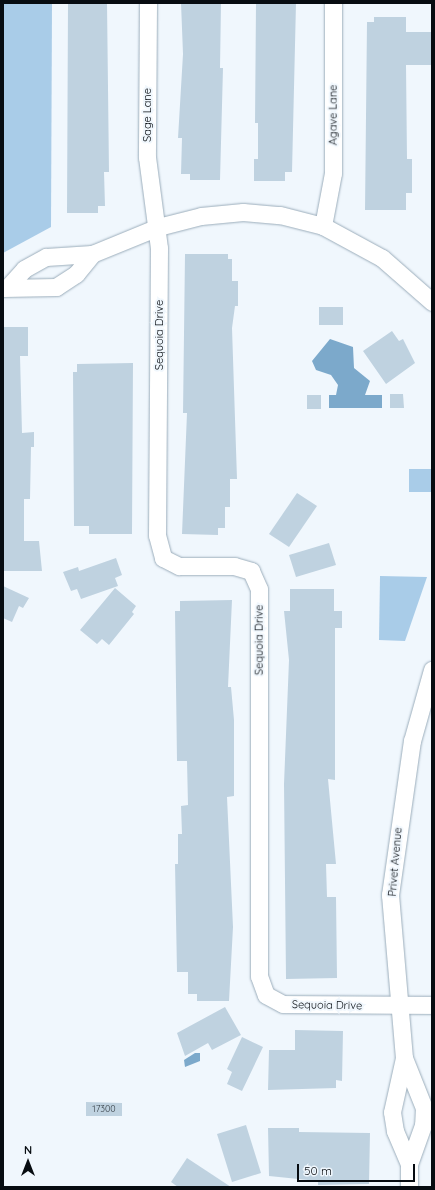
<!DOCTYPE html>
<style>
body{margin:0}
#map{position:relative;width:435px;height:1190px;overflow:hidden;background:#f0f7fd;font-family:Quicksand,sans-serif}
div>[style]{position:absolute}
[style*='--x']{left:calc(var(--x)*1px);top:calc(var(--y)*1px);width:calc(var(--w)*1px);rotate:calc(var(--a)*1deg)}
.green>*{inset:0;background:#a9cce8}
.water>*{inset:0;background:#7ca9cb}
.building>*{inset:0;background:#bfd2e0}
.roads{filter:drop-shadow(0 0 1px #9badbb) drop-shadow(0 0 1px #9badbb)}
.street>*{height:17px;margin:-8.5px;padding:0 8.5px;transform-origin:8.5px;border-radius:8.5px;background:#fff}
span{translate:-50% -50%;white-space:nowrap;text-align:center;line-height:1.15;-webkit-text-stroke:4px #f0f7fd;paint-order:stroke}
.number-label{font-size:9px;color:#353e45}
.number-label span{-webkit-text-stroke-width:0}
.street-label{font-size:11px;color:#070c11}
.frame{position:absolute;inset:0;border:4px solid #070c11;pointer-events:none}
.north{position:absolute;left:8px;top:1142px;width:40px;height:40px;-webkit-text-stroke:3px #f0f7fd;paint-order:stroke;rotate:0deg;font-size:11px;font-weight:700;line-height:16px;text-align:center;color:#070c11}
.north::after{content:'';display:block;margin:auto;width:14px;height:18px;background:#070c11;clip-path:polygon(50% 0,100% 100%,50% 72%,0 100%)}
.scale{position:absolute;left:297px;top:1164px;width:118px;height:18px;box-sizing:border-box;border:2px solid #070c11;border-top:0;padding-left:5px;font-size:12px;line-height:14px;white-space:nowrap;color:#070c11;-webkit-text-stroke:3px #f0f7fd;paint-order:stroke}
</style>
<div id="map">
<div class="green">
<i style="clip-path:polygon(3px 3px,52px 3px,51px 227px,3px 253px)"></i>
<i style="clip-path:polygon(432px 469px,432px 492px,409px 492px,409px 469px)"></i>
<i style="clip-path:polygon(380px 576px,427px 577px,405px 641px,379px 640px)"></i>
</div>
<div class="water">
<i style="clip-path:polygon(330px 339px,353px 347px,354px 368px,370px 381px,365px 395px,382px 395px,382px 408px,329px 408px,329px 395px,336px 395px,338px 385px,331px 375px,316px 370px,312px 361px)"></i>
<i style="clip-path:polygon(195px 1053px,200px 1053px,200px 1061px,185px 1067px,184px 1060px)"></i>
</div>
<div class="building">
<i style="clip-path:polygon(68px 3px,107px 3px,109px 172px,104px 172px,105px 206px,98px 206px,98px 213px,67px 213px)"></i>
<i style="clip-path:polygon(181px 3px,221px 3px,220px 68px,223px 68px,220px 180px,190px 180px,190px 174px,181px 174px,182px 138px,178px 138px,183px 54px)"></i>
<i style="clip-path:polygon(256px 3px,296px 3px,292px 172px,285px 172px,285px 181px,254px 181px,254px 159px,258px 159px,258px 123px,255px 123px)"></i>
<i style="clip-path:polygon(374px 17px,406px 17px,406px 32px,432px 32px,432px 65px,406px 65px,407px 159px,412px 159px,412px 193px,406px 193px,406px 210px,365px 210px,367px 22px,374px 22px)"></i>
<i style="clip-path:polygon(185px 254px,228px 254px,228px 259px,232px 259px,232px 281px,238px 281px,238px 306px,235px 306px,232px 328px,237px 479px,230px 479px,230px 507px,225px 507px,225px 528px,218px 528px,218px 535px,182px 534px,187px 413px,183px 413px)"></i>
<i style="clip-path:polygon(319px 307px,343px 307px,343px 325px,319px 325px)"></i>
<i style="clip-path:polygon(3px 327px,28px 327px,28px 356px,20px 356px,22px 433px,34px 432px,34px 447px,31px 447px,30px 499px,24px 499px,24px 541px,39px 541px,42px 571px,3px 571px)"></i>
<i style="clip-path:polygon(392px 331px,399px 341px,403px 339px,415px 363px,386px 384px,363px 351px)"></i>
<i style="clip-path:polygon(133px 363px,132px 534px,89px 534px,89px 526px,74px 526px,73px 372px,77px 372px,77px 364px)"></i>
<i style="clip-path:polygon(390px 394px,403px 394px,404px 408px,390px 408px)"></i>
<i style="clip-path:polygon(307px 395px,321px 395px,321px 409px,307px 409px)"></i>
<i style="clip-path:polygon(297px 493px,317px 506px,289px 547px,269px 534px)"></i>
<i style="clip-path:polygon(329px 543px,336px 565px,296px 577px,289px 555px)"></i>
<i style="clip-path:polygon(116px 558px,122px 575px,115px 578px,118px 586px,81px 599px,77px 589px,71px 591px,63px 572px,78px 567px,79px 571px)"></i>
<i style="clip-path:polygon(3px 586px,29px 598px,23px 608px,19px 606px,12px 622px,3px 618px)"></i>
<i style="clip-path:polygon(115px 588px,136px 606px,132px 612px,134px 614px,109px 645px,102px 639px,97px 644px,80px 630px)"></i>
<i style="clip-path:polygon(290px 589px,334px 589px,334px 611px,342px 611px,342px 628px,335px 628px,335px 780px,328px 779px,336px 864px,326px 864px,327px 897px,336px 897px,337px 978px,286px 979px,284px 784px,289px 660px,284px 611px,290px 611px)"></i>
<i style="clip-path:polygon(232px 600px,228px 687px,231px 687px,234px 720px,234px 796px,227px 797px,233px 927px,229px 1001px,197px 1001px,197px 994px,188px 994px,188px 972px,177px 972px,175px 864px,178px 864px,178px 834px,182px 834px,181px 806px,188px 805px,187px 761px,177px 761px,175px 611px,180px 611px,180px 601px)"></i>
<i style="clip-path:polygon(225px 1007px,241px 1035px,212px 1050px,208px 1043px,185px 1056px,177px 1033px)"></i>
<i style="clip-path:polygon(295px 1030px,343px 1031px,342px 1081px,336px 1080px,336px 1088px,268px 1090px,269px 1050px,295px 1050px)"></i>
<i style="clip-path:polygon(242px 1037px,263px 1047px,242px 1091px,227px 1084px,232px 1072px,227px 1069px)"></i>
<i style="clip-path:polygon(86px 1102px,122px 1103px,122px 1116px,86px 1116px)"></i>
<i style="clip-path:polygon(246px 1125px,261px 1173px,232px 1182px,217px 1134px)"></i>
<i style="clip-path:polygon(268px 1128px,299px 1128px,299px 1132px,370px 1133px,369px 1184px,318px 1185px,318px 1181px,269px 1176px)"></i>
<i style="clip-path:polygon(187px 1158px,231px 1187px,178px 1187px,171px 1182px)"></i>
</div>
<div class="roads">
<div class="street">
<i style="--x:148;--y:3;--w:154;--a:90.4"></i>
<i style="--x:147;--y:157;--w:92;--a:82.5"></i>
<i style="--x:159;--y:248;--w:287;--a:90.4"></i>
<i style="--x:157;--y:535;--w:24;--a:75"></i>
<i style="--x:163;--y:558;--w:18;--a:27"></i>
<i style="--x:179;--y:566;--w:55;--a:0"></i>
<i style="--x:234;--y:566;--w:18;--a:16"></i>
<i style="--x:251;--y:571;--w:20;--a:66"></i>
<i style="--x:259;--y:589;--w:387;--a:90"></i>
<i style="--x:259;--y:976;--w:20;--a:70"></i>
<i style="--x:266;--y:995;--w:19;--a:28"></i>
<i style="--x:283;--y:1004;--w:149;--a:0.4"></i>
<i style="--x:323;--y:226;--w:54;--a:-79.3"></i>
<i style="--x:333;--y:173;--w:170;--a:-90"></i>
<i style="--x:8;--y:287;--w:24;--a:-48"></i>
<i style="--x:24;--y:269;--w:25;--a:-29"></i>
<i style="--x:46;--y:257;--w:46;--a:-3.7"></i>
<i style="--x:92;--y:254;--w:71;--a:-22.2"></i>
<i style="--x:158;--y:227;--w:44;--a:-14.3"></i>
<i style="--x:201;--y:216;--w:42;--a:-5.4"></i>
<i style="--x:243;--y:212;--w:37;--a:5"></i>
<i style="--x:280;--y:215;--w:44;--a:14.3"></i>
<i style="--x:323;--y:226;--w:67;--a:28.5"></i>
<i style="--x:382;--y:258;--w:67;--a:41.3"></i>
<i style="--x:3;--y:288;--w:53;--a:-1.1"></i>
<i style="--x:56;--y:287;--w:24;--a:-33"></i>
<i style="--x:76;--y:274;--w:26;--a:-51"></i>
<i style="--x:404;--y:1058;--w:54;--a:68.2"></i>
<i style="--x:424;--y:1108;--w:17;--a:93"></i>
<i style="--x:423;--y:1125;--w:41;--a:109.7"></i>
<i style="--x:409;--y:1164;--w:23;--a:90"></i>
<i style="--x:409;--y:1164;--w:36;--a:-113"></i>
<i style="--x:395;--y:1131;--w:19;--a:-99"></i>
<i style="--x:392;--y:1112;--w:55;--a:-77.5"></i>
<i style="--x:404;--y:1058;--w:164;--a:-94.9"></i>
<i style="--x:390;--y:895;--w:156;--a:-81.9"></i>
<i style="--x:412;--y:741;--w:74;--a:-74.3"></i>
</div>
</div>
<div class="number-label">
<span style="left:104px;top:1109px">17300</span>
</div>
<div class="street-label">
<span style="left:147px;top:115px;rotate:-90deg">Sage Lane</span>
<span style="left:333px;top:115px;rotate:-90deg">Agave Lane</span>
<span style="left:159px;top:335px;rotate:-90deg">Sequoia Drive</span>
<span style="left:259px;top:640px;rotate:-90deg">Sequoia Drive</span>
<span style="left:395px;top:862px;rotate:-85deg">Privet Avenue</span>
<span style="left:327px;top:1005px;rotate:1deg">Sequoia Drive</span>
</div>
<div class="frame"></div>
<div class="north">N</div>
<div class="scale">50 m</div>
</div>
